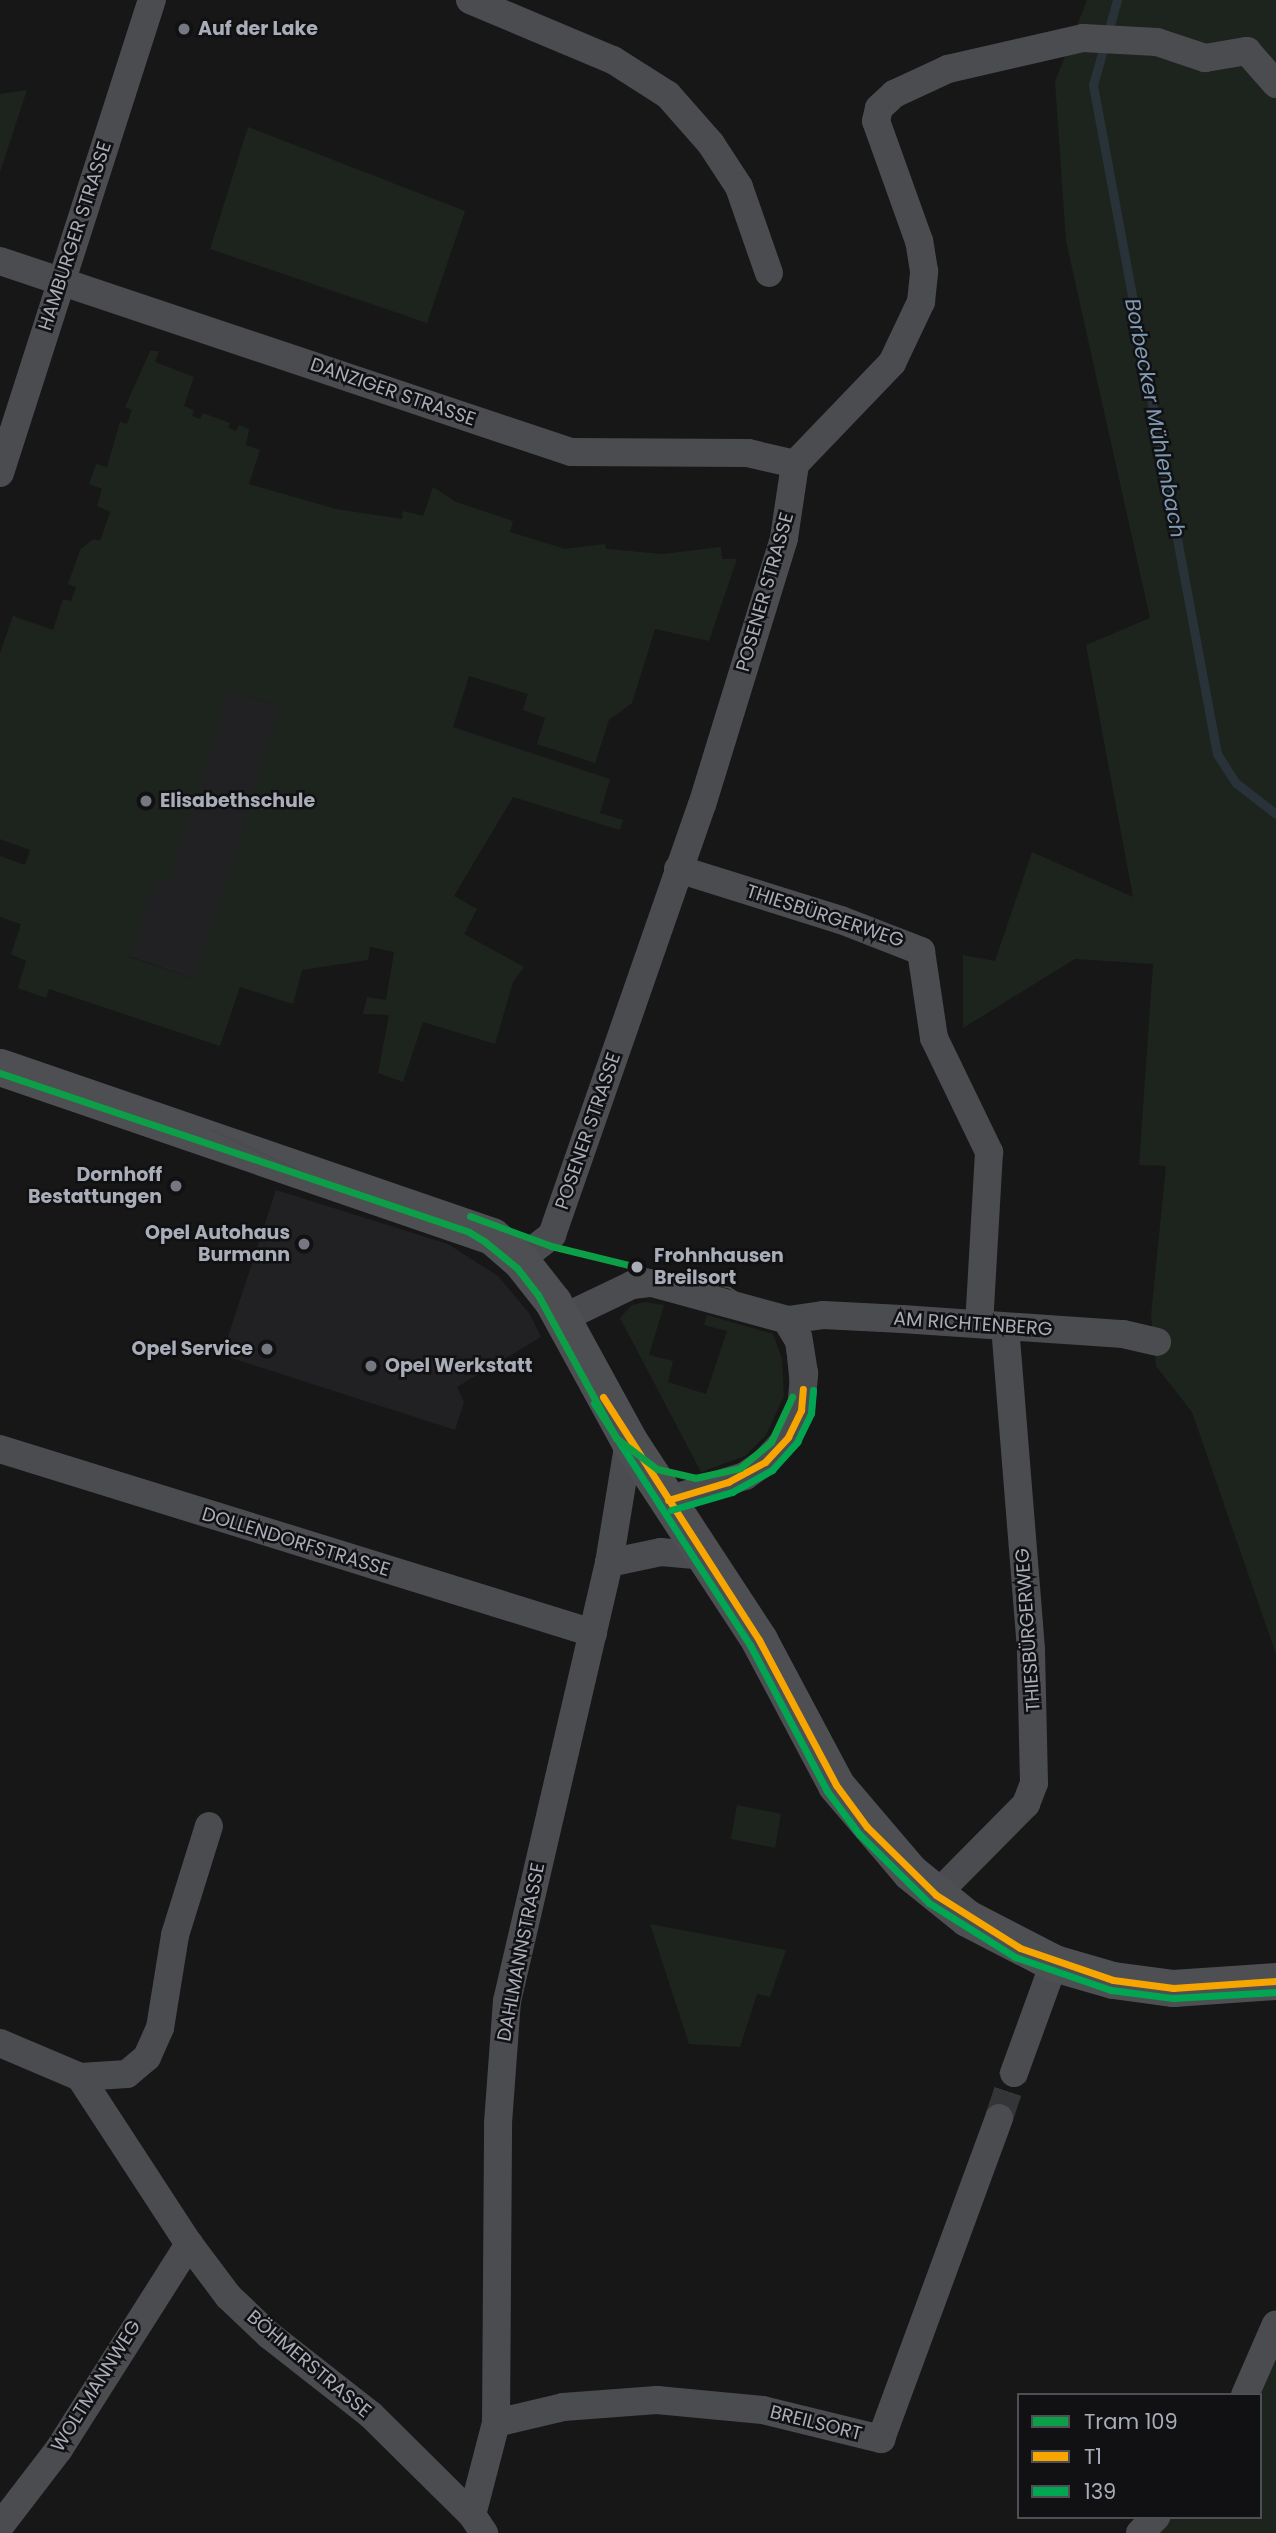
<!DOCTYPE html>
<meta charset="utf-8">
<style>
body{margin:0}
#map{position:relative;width:1276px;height:2533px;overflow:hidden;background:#171717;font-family:Poppins,sans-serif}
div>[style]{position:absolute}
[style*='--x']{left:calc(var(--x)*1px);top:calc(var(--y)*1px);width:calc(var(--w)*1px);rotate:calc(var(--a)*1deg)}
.built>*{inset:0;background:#212123}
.green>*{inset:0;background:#1d241e}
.stream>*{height:9px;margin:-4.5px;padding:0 4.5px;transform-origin:4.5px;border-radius:4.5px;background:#2a3239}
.minor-tunnel>*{height:28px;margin-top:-14px;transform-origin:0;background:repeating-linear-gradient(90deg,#343537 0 28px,transparent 0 42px)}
.minor>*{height:28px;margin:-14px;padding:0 14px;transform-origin:14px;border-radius:14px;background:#4b4c50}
.major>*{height:37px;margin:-18.5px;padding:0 18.5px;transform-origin:18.5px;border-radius:18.5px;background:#4d4f52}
.tram>*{height:2px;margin:-1px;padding:0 1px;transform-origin:1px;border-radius:1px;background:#4b4c4f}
.bus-1>*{height:7px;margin:-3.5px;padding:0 3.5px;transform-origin:3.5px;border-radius:3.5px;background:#f7a600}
.bus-2>*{height:7px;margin:-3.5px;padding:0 3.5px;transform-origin:3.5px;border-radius:3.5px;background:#00a651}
.tram-1>*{height:7px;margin:-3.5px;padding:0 3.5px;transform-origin:3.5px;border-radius:3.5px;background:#0d9f48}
.dots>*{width:19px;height:19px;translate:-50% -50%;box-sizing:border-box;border:4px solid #111113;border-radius:50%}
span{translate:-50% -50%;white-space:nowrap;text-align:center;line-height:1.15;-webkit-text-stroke:5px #111113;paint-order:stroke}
.poi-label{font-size:19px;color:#a8adb8;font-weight:700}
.left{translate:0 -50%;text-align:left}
.right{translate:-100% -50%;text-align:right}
.street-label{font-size:19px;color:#a8adb8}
.stop-label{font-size:19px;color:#a8adb8;font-weight:700}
.water-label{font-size:21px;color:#7f9bb3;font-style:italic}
.legend{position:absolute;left:1017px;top:2393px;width:245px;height:126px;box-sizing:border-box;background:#111113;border:2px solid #4d4f55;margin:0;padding:9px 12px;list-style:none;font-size:21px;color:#a8adb8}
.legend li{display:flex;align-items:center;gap:14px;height:35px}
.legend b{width:35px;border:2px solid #4d4f55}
</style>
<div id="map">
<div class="built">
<i style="clip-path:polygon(97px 646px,319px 720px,229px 990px,8px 916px,30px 850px,0 839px,0 653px)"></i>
<i style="clip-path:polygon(276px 1190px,448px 1244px,498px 1276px,529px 1313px,541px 1337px,457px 1387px,464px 1402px,455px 1430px,222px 1355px)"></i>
</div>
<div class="green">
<i style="clip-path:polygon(1087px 0,1276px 0,1276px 1654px,1192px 1412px,1156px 1366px,1151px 1315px,1166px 1166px,1139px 1165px,1153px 964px,1075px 959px,963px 1028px,963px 955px,995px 961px,1032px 852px,1133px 897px,1086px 645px,1150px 618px,1066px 241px,1055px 82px)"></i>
<i style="clip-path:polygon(27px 90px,0 172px,0 94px)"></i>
<i style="clip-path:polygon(248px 127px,465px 211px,427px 323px,210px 249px)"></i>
<i style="clip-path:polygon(evenodd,150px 351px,159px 351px,155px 362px,194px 377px,184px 406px,194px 410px,192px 416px,200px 419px,203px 413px,230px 423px,228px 428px,236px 431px,239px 425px,249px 429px,246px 445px,260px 450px,249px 484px,336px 509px,402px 519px,403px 511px,423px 516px,433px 487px,456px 502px,513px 521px,510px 532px,565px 549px,605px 544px,606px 549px,663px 554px,721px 547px,722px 559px,737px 559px,709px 641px,655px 629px,632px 703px,609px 720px,595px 763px,537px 744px,545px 718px,523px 710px,528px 694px,469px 676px,453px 727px,610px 779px,600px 813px,623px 820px,620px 830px,513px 797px,454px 896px,477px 909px,464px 934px,524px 967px,513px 982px,495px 1044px,423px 1022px,403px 1082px,378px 1073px,389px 1015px,363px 1014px,367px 997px,386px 1000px,394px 952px,370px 947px,368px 960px,302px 970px,293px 1004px,240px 987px,220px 1046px,49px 989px,46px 998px,18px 988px,26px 961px,11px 954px,21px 924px,0 917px,0 856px,25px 865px,31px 850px,0 839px,0 653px,13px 616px,53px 630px,63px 599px,71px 601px,76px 587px,68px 584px,80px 550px,93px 539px,100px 541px,110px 512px,97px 506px,102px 489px,89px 484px,96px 464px,107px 467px,120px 422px,127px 424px,132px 410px,125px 407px,150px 351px,229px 690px,280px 707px,196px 979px,129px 957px,155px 879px,169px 883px,229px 690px)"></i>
<i style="clip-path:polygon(645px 1302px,664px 1305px,649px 1355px,673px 1361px,668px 1382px,706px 1394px,727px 1331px,704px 1325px,707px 1315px,773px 1334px,782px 1359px,784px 1396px,766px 1435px,745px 1456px,701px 1472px,620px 1318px,632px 1305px)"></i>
<i style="clip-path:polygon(737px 1805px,781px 1814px,775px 1848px,731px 1839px)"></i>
<i style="clip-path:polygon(650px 1924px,786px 1950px,770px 1997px,757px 1994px,740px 2047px,689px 2044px)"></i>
<i style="clip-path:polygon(1276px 2356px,1276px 2533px,1147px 2533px,1162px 2517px,1260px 2517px,1260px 2395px)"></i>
</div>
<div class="stream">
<i style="--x:1117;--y:0;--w:88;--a:105.8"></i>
<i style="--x:1093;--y:85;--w:680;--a:79.5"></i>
<i style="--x:1217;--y:754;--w:35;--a:57"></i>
<i style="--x:1236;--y:783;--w:51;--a:37.8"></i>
</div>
<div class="minor-tunnel">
<i style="--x:999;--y:2118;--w:47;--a:-71.6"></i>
</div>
<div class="minor">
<i style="--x:470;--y:0;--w:155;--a:22.8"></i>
<i style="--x:613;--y:60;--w:65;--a:32.5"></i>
<i style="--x:668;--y:95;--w:65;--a:48.7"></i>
<i style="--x:711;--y:144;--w:51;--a:56.9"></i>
<i style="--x:739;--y:187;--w:91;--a:70.8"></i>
<i style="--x:0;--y:261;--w:602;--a:18.5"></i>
<i style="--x:571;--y:452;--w:177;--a:0.3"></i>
<i style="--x:748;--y:453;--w:48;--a:13.2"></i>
<i style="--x:0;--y:473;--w:497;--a:-72.2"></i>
<i style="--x:678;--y:869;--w:171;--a:17.4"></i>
<i style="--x:841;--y:920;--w:86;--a:21.2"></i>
<i style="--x:921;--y:951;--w:88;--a:81.5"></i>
<i style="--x:934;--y:1038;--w:127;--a:64.2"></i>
<i style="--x:989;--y:1152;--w:172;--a:93.3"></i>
<i style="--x:520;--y:1260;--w:41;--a:-38"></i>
<i style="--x:552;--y:1235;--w:455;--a:-70.8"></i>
<i style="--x:702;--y:805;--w:279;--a:-72.9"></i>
<i style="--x:784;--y:538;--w:75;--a:-81.5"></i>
<i style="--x:795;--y:464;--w:140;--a:-46.2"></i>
<i style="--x:892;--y:363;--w:68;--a:-64.6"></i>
<i style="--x:921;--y:302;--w:31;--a:-84"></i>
<i style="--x:924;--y:271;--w:30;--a:-99"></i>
<i style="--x:919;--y:241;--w:127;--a:-109.7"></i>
<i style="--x:876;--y:121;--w:13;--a:-77"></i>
<i style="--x:879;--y:108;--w:21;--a:-43"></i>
<i style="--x:894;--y:94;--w:60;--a:-24.8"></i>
<i style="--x:948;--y:69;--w:139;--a:-12.9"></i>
<i style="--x:1083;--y:38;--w:74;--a:3.1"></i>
<i style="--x:1157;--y:42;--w:51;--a:18.4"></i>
<i style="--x:1205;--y:58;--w:43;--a:-9.5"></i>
<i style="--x:1247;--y:51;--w:44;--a:48.7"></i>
<i style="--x:561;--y:1319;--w:79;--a:-25.6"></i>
<i style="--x:632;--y:1285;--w:20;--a:-6"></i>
<i style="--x:652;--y:1283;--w:141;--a:15.2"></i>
<i style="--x:788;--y:1320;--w:35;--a:-8"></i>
<i style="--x:823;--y:1315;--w:79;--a:2.9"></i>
<i style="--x:902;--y:1319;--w:222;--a:3.9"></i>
<i style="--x:1123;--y:1334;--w:35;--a:13"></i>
<i style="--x:0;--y:1449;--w:621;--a:17.24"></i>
<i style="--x:668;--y:1500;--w:81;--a:-17.3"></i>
<i style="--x:745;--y:1476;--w:24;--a:-35"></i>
<i style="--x:765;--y:1462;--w:34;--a:-47"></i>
<i style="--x:788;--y:1437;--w:30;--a:-64"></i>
<i style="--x:801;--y:1410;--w:37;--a:-85"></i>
<i style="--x:804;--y:1373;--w:36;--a:-99"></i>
<i style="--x:798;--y:1337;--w:20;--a:-120"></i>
<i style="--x:609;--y:1563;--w:53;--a:-11.9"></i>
<i style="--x:661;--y:1552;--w:45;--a:5.1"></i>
<i style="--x:936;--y:1895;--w:128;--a:-45.3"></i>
<i style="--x:1026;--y:1804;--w:22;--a:-69"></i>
<i style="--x:1034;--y:1783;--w:134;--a:-91.3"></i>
<i style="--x:1031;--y:1649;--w:323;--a:-94.6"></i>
<i style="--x:0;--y:2043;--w:87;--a:23"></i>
<i style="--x:80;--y:2077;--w:199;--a:56.9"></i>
<i style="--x:189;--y:2244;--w:65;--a:53.1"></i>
<i style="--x:228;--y:2296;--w:57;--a:43.6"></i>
<i style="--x:269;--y:2335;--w:130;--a:38.1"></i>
<i style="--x:371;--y:2415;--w:142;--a:44.7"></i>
<i style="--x:472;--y:2515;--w:22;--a:56"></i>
<i style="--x:1014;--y:2073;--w:117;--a:-70"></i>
<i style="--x:80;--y:2077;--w:47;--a:-3.7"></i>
<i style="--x:127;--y:2074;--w:26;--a:-40"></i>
<i style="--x:147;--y:2057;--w:32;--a:-66"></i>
<i style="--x:160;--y:2028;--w:94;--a:-80.8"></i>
<i style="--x:175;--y:1935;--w:114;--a:-72.7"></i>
<i style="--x:1245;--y:2395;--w:77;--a:-66.4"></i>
<i style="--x:496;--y:2423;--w:69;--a:-13.4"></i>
<i style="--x:563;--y:2407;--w:94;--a:-4.3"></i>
<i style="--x:657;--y:2400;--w:106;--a:5.4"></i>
<i style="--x:763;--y:2410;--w:122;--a:13.8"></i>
<i style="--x:881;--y:2439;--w:342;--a:-69.8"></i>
<i style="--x:472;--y:2515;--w:95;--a:-75.4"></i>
<i style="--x:496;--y:2423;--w:300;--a:-89.6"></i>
<i style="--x:498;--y:2123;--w:122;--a:-85.8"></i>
<i style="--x:507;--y:2001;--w:450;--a:-76.9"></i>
<i style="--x:609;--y:1563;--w:124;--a:-80.7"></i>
<i style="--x:0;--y:2526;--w:97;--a:-52.5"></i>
<i style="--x:59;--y:2449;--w:243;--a:-57.6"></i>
<i style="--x:1140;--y:2533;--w:23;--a:-45"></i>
</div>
<div class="major">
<i style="--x:0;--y:1067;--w:520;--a:18.96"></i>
<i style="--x:492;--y:1236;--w:37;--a:41"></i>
<i style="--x:520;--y:1260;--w:53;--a:51.8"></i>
<i style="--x:553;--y:1302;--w:158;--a:61.3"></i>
<i style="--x:629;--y:1441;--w:238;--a:56.8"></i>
<i style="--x:759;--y:1640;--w:164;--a:62"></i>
<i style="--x:836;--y:1785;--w:114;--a:49.6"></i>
<i style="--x:910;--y:1872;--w:73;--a:38.9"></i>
<i style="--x:967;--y:1918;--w:98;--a:27.3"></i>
<i style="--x:1054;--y:1963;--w:61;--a:16.1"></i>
<i style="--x:1113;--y:1980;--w:61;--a:7.6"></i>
<i style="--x:1173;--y:1988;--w:103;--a:-3.9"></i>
</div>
<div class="tram">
<i style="--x:212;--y:1130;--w:125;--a:25.1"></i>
<i style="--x:637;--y:1267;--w:95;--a:12.7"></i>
<i style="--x:730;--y:1288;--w:45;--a:34"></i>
<i style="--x:767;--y:1313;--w:39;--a:59"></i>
<i style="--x:787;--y:1346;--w:51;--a:84.4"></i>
</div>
<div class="bus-1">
<i style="--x:603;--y:1397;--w:289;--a:57.3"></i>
<i style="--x:759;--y:1640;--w:164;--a:62"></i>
<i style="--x:836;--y:1785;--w:52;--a:53.6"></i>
<i style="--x:867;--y:1827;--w:97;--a:44.6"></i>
<i style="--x:936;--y:1895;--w:99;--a:32.2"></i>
<i style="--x:1020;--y:1948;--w:98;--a:19"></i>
<i style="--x:1113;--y:1980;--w:61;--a:7.6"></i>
<i style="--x:1173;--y:1988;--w:103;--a:-3.9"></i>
<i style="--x:668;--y:1500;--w:63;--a:-16.7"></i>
<i style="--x:728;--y:1482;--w:42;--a:-28.4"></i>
<i style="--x:765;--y:1462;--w:34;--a:-47"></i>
<i style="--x:788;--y:1437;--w:30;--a:-64"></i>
<i style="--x:801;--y:1410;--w:21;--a:-85"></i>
</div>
<div class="bus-2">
<i style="--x:594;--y:1403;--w:288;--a:57.2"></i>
<i style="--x:750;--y:1645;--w:165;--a:62.2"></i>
<i style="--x:827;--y:1791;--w:54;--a:53.3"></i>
<i style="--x:859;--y:1834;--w:98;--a:44.6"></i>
<i style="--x:929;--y:1903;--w:102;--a:32.1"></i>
<i style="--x:1015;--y:1957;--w:102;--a:19"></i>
<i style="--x:1111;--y:1990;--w:63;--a:7.4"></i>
<i style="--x:1173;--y:1998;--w:103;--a:-3.3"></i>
<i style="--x:671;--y:1510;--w:64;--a:-16.4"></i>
<i style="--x:732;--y:1492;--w:46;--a:-28.8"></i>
<i style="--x:772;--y:1470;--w:38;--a:-48"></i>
<i style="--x:797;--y:1442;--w:32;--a:-64"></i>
<i style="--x:811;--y:1413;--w:23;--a:-85"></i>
</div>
<div class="tram-1">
<i style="--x:0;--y:1073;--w:495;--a:18.7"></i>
<i style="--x:469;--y:1232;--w:17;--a:31"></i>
<i style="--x:484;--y:1241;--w:43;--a:39.3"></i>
<i style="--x:517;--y:1268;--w:34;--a:52"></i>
<i style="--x:538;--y:1295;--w:163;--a:61.4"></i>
<i style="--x:616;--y:1438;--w:51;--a:37.1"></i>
<i style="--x:657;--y:1469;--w:39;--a:13"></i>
<i style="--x:695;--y:1478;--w:46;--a:-12.5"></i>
<i style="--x:740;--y:1468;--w:40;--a:-40"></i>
<i style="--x:771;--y:1442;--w:50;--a:-65"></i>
<i style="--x:470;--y:1216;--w:86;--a:20.3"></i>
<i style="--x:551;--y:1246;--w:89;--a:13.7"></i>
</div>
<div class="dots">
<i style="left:184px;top:29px;background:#757880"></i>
<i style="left:146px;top:801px;background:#757880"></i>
<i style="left:176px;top:1186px;background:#757880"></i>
<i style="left:304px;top:1244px;background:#757880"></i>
<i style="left:637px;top:1267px;background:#a8adb8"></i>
<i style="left:267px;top:1349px;background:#757880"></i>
<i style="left:371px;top:1366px;background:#757880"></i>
</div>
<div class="poi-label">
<span class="left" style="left:198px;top:29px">Auf der Lake</span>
<span class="left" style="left:160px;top:801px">Elisabethschule</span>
<span class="right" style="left:162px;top:1186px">Dornhoff<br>Bestattungen</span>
<span class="right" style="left:290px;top:1244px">Opel Autohaus<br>Burmann</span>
<span class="right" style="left:253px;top:1349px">Opel Service</span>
<span class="left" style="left:385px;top:1366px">Opel Werkstatt</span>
</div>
<div class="street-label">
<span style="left:75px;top:236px;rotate:-72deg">HAMBURGER STRASSE</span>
<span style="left:393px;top:392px;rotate:19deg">DANZIGER STRASSE</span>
<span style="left:765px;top:592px;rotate:-74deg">POSENER STRASSE</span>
<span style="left:825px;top:916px;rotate:18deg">THIESBÜRGERWEG</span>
<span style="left:588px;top:1131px;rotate:-71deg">POSENER STRASSE</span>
<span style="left:973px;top:1324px;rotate:4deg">AM RICHTENBERG</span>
<span style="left:296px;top:1542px;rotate:17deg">DOLLENDORFSTRASSE</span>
<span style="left:1028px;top:1630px;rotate:-94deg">THIESBÜRGERWEG</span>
<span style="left:521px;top:1952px;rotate:-79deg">DAHLMANNSTRASSE</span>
<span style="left:309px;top:2364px;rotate:40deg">BÖHMERSTRASSE</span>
<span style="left:96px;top:2386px;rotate:-58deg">WOLTMANNWEG</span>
<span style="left:816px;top:2423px;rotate:14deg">BREILSORT</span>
</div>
<div class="stop-label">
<span class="left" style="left:654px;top:1267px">Frohnhausen<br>Breilsort</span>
</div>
<div class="water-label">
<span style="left:1155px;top:418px;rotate:79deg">Borbecker Mühlenbach</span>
</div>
<ul class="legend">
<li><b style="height:9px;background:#0d9f48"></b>Tram 109</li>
<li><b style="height:9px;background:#f7a600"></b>T1</li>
<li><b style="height:9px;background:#00a651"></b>139</li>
</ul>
</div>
